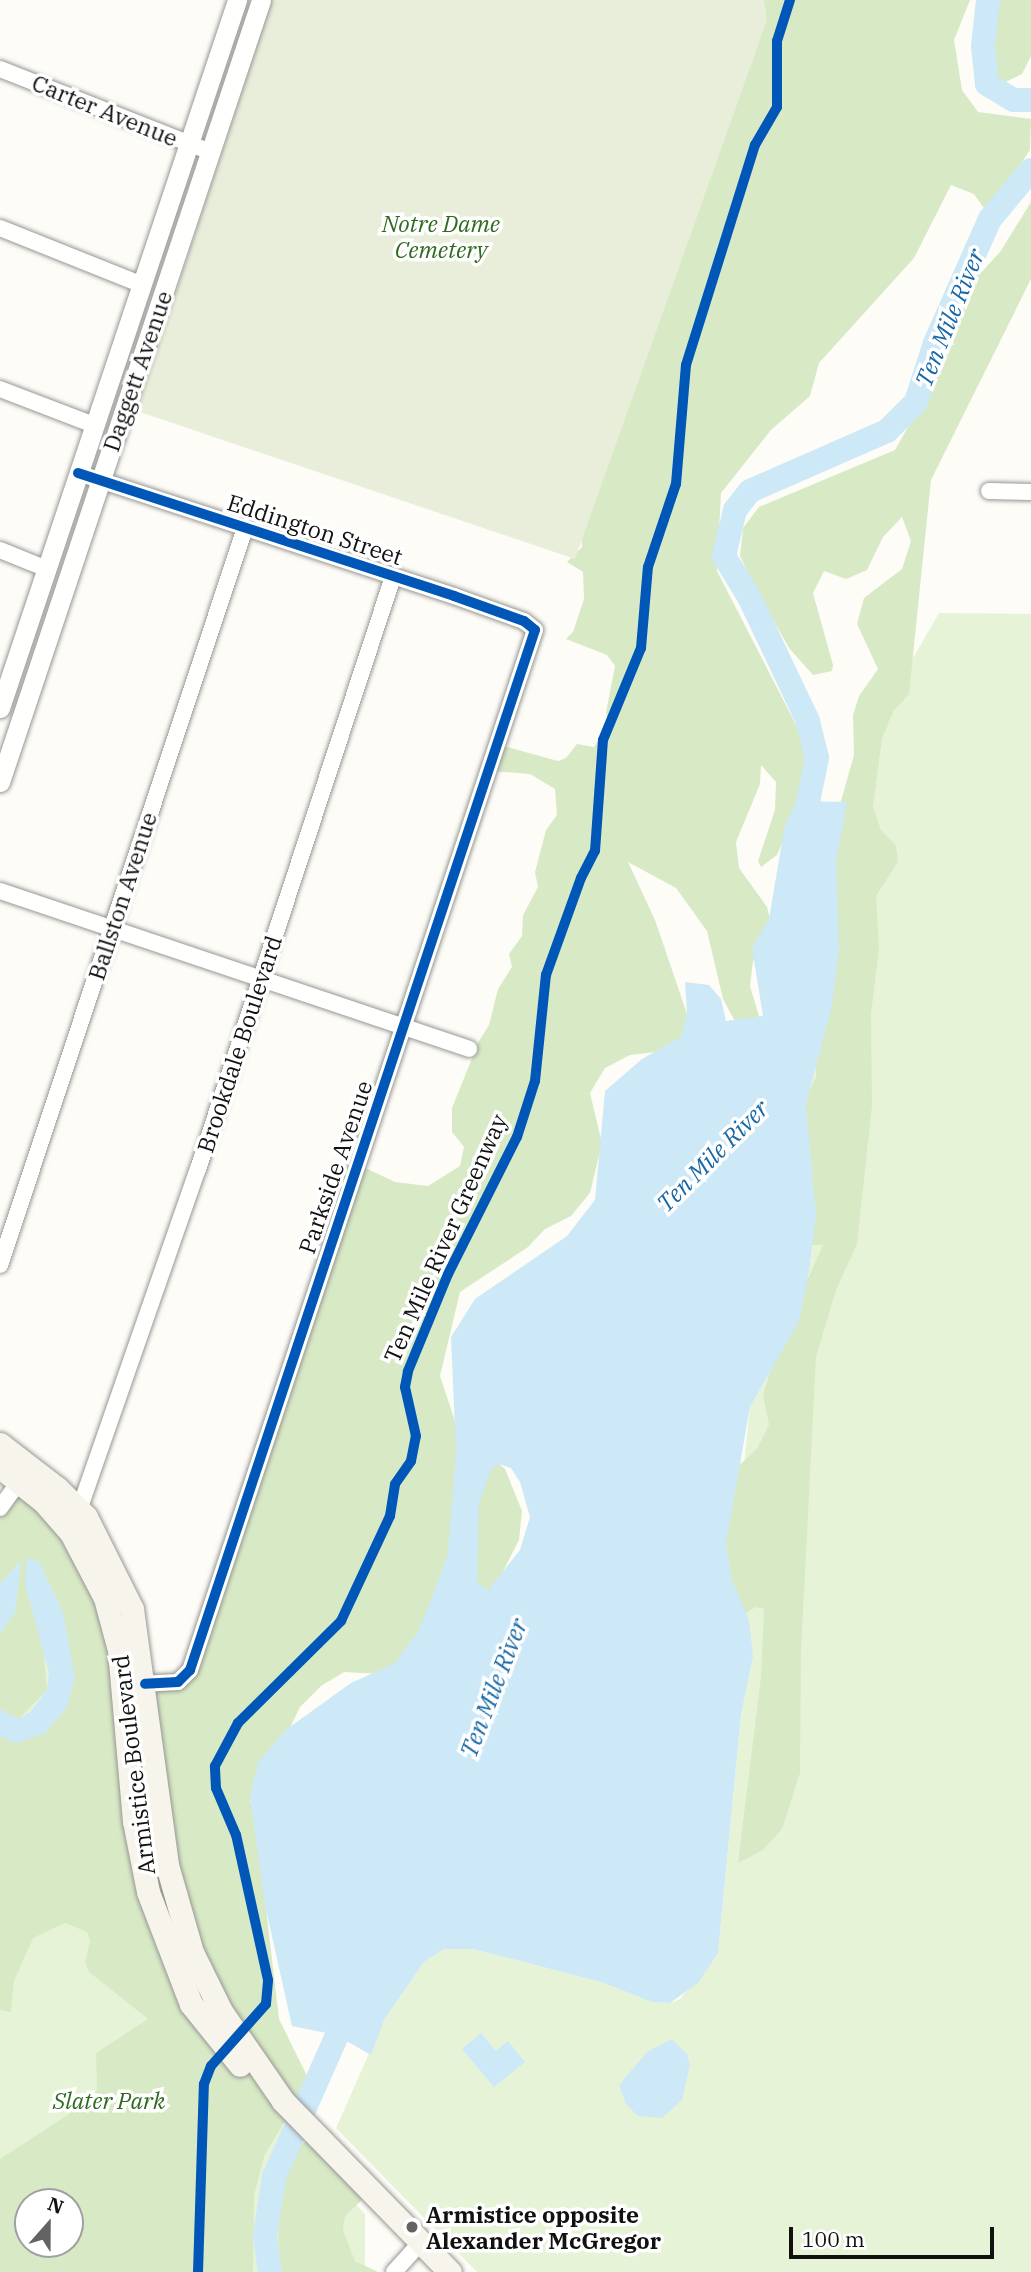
<!DOCTYPE html>
<style>
body{margin:0}
#map{position:relative;width:1031px;height:2272px;overflow:hidden;background:#fdfcf7;font-family:"IBM Plex Serif",serif}
div>[style]{position:absolute}
[style*='--x']{left:calc(var(--x)*1px);top:calc(var(--y)*1px);width:calc(var(--w)*1px);rotate:calc(var(--a)*1deg)}
.green>*{inset:0;background:#e7f3d7}
.forest>*{inset:0;background:#d8eac5}
.cemetery>*{inset:0;background:#e9eedb}
.water>*{inset:0;background:#cde8f7}
.river>*{height:24px;margin:-12px;padding:0 12px;transform-origin:12px;border-radius:12px;background:#cde8f7}
.roads{filter:drop-shadow(0 0 2px #979795) drop-shadow(0 0 2px #979795)}
.minor>*{height:16px;margin:-8px;padding:0 8px;transform-origin:8px;border-radius:8px;background:#fffffe}
.tertiary>*{height:19px;margin:-9.5px;padding:0 9.5px;transform-origin:9.5px;border-radius:9.5px;background:#fffffe}
.secondary>*{height:23px;margin:-11.5px;padding:0 11.5px;transform-origin:11.5px;border-radius:11.5px;background:#f6f4eb}
.cycleway>*{height:10px;margin:-5px;padding:0 5px;transform-origin:5px;border-radius:5px;background:#0057b8}
.dots>*{width:19px;height:19px;translate:-50% -50%;box-sizing:border-box;border:4px solid #fff;border-radius:50%}
span{translate:-50% -50%;white-space:nowrap;text-align:center;line-height:1.15;-webkit-text-stroke:7px #fff;paint-order:stroke}
.street-label{font-size:23px;color:#111}
.park-label{font-size:23px;color:#2f6b1f;font-style:italic}
.poi-label{font-size:23px;color:#111;font-weight:700}
.left{translate:0 -50%;text-align:left}
.water-label{font-size:24px;color:#1768a6;font-style:italic}
.north{position:absolute;left:14px;top:2188px;width:70px;height:70px;box-sizing:border-box;background:#fff;border:2px solid #a0a0a0;border-radius:50%;rotate:21deg;font-size:19px;font-weight:700;line-height:28px;text-align:center;color:#111}
.north::after{content:'';display:block;margin:auto;width:24px;height:32px;background:#646362;clip-path:polygon(50% 0,100% 100%,50% 72%,0 100%)}
.scale{position:absolute;left:789px;top:2227px;width:205px;height:32px;box-sizing:border-box;border:4px solid #111;border-top:0;padding-left:9px;font-size:21px;line-height:24px;white-space:nowrap;color:#111;-webkit-text-stroke:5px #fff;paint-order:stroke}
</style>
<div id="map">
<div class="green">
<i style="clip-path:polygon(939px 613px,1031px 614px,1031px 2272px,477px 2272px,336px 2128px,384px 2020px,424px 1962px,444px 1949px,473px 1949px,601px 1982px,652px 2002px,670px 2003px,680px 1999px,718px 1953px,741px 1715px,753px 1657px,732px 1580px,750px 1407px,799px 1321px,809px 1272px,816px 1216px,806px 1104px,864px 743px)"></i>
<i style="clip-path:polygon(evenodd,0 1527px,198px 2035px,365px 2214px,365px 2272px,0 2272px,0 1527px,28px 2202px,70px 2202px,70px 2244px,28px 2244px,28px 2202px)"></i>
</div>
<div class="forest">
<i style="clip-path:polygon(evenodd,743px 0,970px 0,954px 40px,962px 90px,978px 112px,1031px 119px,1030px 150px,988px 214px,974px 194px,951px 185px,914px 258px,819px 363px,810px 396px,771px 430px,721px 493px,717px 571px,810px 752px,810px 776px,777px 855px,761px 867px,758px 861px,775px 810px,776px 782px,761px 765px,760px 784px,736px 842px,739px 868px,767px 907px,775px 939px,753px 961px,750px 986px,769px 1050px,738px 1027px,723px 999px,707px 931px,676px 888px,628px 862px,655px 920px,698px 1046px,666px 1057px,655px 1052px,630px 1055px,605px 1068px,590px 1093px,602px 1143px,590px 1193px,571px 1216px,545px 1229px,528px 1247px,460px 1292px,440px 1376px,457px 1427px,505px 1469px,522px 1511px,519px 1540px,493px 1591px,402px 1675px,344px 1672px,321px 1686px,300px 1707px,287px 1734px,263px 1758px,250px 1800px,267px 1850px,265px 1900px,279px 2019px,310px 2082px,307px 2104px,284px 2123px,265px 2154px,254px 2195px,253px 2272px,0 2272px,0 2159px,86px 2103px,97px 2090px,96px 2053px,148px 2019px,89px 1972px,85px 1962px,90px 1941px,87px 1932px,65px 1923px,33px 1938px,14px 1981px,11px 2012px,0 2010px,0 1736px,16px 1743px,67px 1707px,25px 1584px,43px 1642px,47px 1690px,19px 1719px,0 1709px,0 1633px,15px 1612px,20px 1562px,0 1584px,0 1513px,17px 1490px,51px 1517px,95px 1593px,115px 1678px,184px 1677px,359px 1165px,395px 1182px,428px 1186px,460px 1166px,464px 1147px,452px 1132px,452px 1108px,479px 1041px,489px 1025px,498px 989px,512px 967px,509px 954px,522px 936px,523px 915px,538px 887px,535px 872px,546px 830px,557px 815px,555px 789px,530px 774px,491px 771px,500px 745px,558px 761px,566px 758px,577px 744px,594px 747px,609px 725px,606px 712px,615px 666px,607px 655px,566px 639px,573px 632px,584px 599px,583px 572px,567px 562px,582px 547px,581px 534px,743px 0,28px 2202px,70px 2202px,70px 2244px,28px 2244px,28px 2202px)"></i>
<i style="clip-path:polygon(998px 0,1031px 0,1031px 56px,1022px 74px,997px 86px,984px 66px,984px 38px)"></i>
<i style="clip-path:polygon(1031px 202px,1031px 279px,931px 480px,909px 694px,894px 710px,882px 738px,873px 807px,881px 830px,896px 846px,898px 862px,876px 896px,879px 948px,871px 1014px,872px 1106px,857px 1244px,836px 1290px,816px 1357px,801px 1651px,800px 1773px,782px 1829px,763px 1850px,738px 1863px,761px 1677px,764px 1609px,756px 1607px,720px 1628px,697px 1597px,736px 1468px,757px 1449px,769px 1425px,763px 1395px,777px 1348px,823px 1245px,801px 1245px,806px 1098px,816px 1077px,815px 1026px,837px 815px,854px 755px,853px 715px,859px 696px,878px 669px,857px 624px,864px 598px,902px 569px,911px 541px,902px 517px,883px 537px,867px 570px,846px 579px,824px 571px,813px 593px,833px 665px,832px 671px,813px 675px,789px 648px,755px 588px,740px 556px,743px 528px,759px 507px,895px 450px,932px 384px,963px 292px,1000px 252px)"></i>
<i style="clip-path:polygon(314px 2136px,368px 2194px,345px 2216px,343px 2230px,355px 2261px,378px 2272px,279px 2272px,278px 2212px,288px 2166px,299px 2146px)"></i>
</div>
<div class="cemetery">
<i style="clip-path:polygon(272px 0,764px 0,767px 20px,575px 559px,137px 411px)"></i>
</div>
<div class="water">
<i style="clip-path:polygon(evenodd,798px 801px,847px 802px,836px 860px,839px 948px,832px 1006px,806px 1104px,816px 1216px,809px 1272px,799px 1321px,750px 1407px,726px 1544px,732px 1580px,749px 1620px,753px 1657px,741px 1715px,718px 1953px,698px 1983px,670px 2003px,652px 2002px,601px 1982px,473px 1949px,444px 1949px,424px 1962px,384px 2020px,371px 2055px,336px 2035px,292px 2026px,265px 1905px,250px 1796px,258px 1762px,287px 1729px,351px 1683px,395px 1663px,419px 1630px,448px 1554px,456px 1452px,451px 1337px,475px 1299px,567px 1236px,595px 1200px,605px 1091px,642px 1059px,681px 1037px,687px 1013px,685px 982px,709px 985px,721px 999px,726px 1021px,763px 1016px,752px 948px,769px 919px,785px 824px,798px 801px,499px 1464px,511px 1468px,520px 1482px,530px 1517px,520px 1550px,488px 1590px,477px 1582px,479px 1504px,491px 1469px,499px 1464px)"></i>
<i style="clip-path:polygon(31px 1558px,39px 1562px,63px 1612px,75px 1678px,67px 1707px,44px 1734px,16px 1743px,0 1736px,0 1709px,19px 1719px,30px 1712px,47px 1690px,49px 1673px,25px 1584px,26px 1561px)"></i>
<i style="clip-path:polygon(21px 1561px,15px 1612px,0 1633px,0 1584px)"></i>
<i style="clip-path:polygon(481px 2033px,496px 2051px,508px 2041px,525px 2062px,494px 2087px,462px 2049px)"></i>
<i style="clip-path:polygon(672px 2039px,687px 2054px,690px 2065px,682px 2100px,662px 2118px,638px 2116px,626px 2104px,619px 2085px,647px 2052px)"></i>
</div>
<div class="river">
<i style="--x:988;--y:0;--w:46;--a:96.2"></i>
<i style="--x:983;--y:46;--w:38;--a:84"></i>
<i style="--x:987;--y:84;--w:31;--a:31"></i>
<i style="--x:1014;--y:100;--w:17;--a:0"></i>
<i style="--x:802;--y:831;--w:75;--a:-78.4"></i>
<i style="--x:817;--y:758;--w:38;--a:-104"></i>
<i style="--x:808;--y:721;--w:137;--a:-115.4"></i>
<i style="--x:749;--y:597;--w:48;--a:-121.4"></i>
<i style="--x:724;--y:556;--w:47;--a:-76.6"></i>
<i style="--x:735;--y:510;--w:24;--a:-52"></i>
<i style="--x:750;--y:491;--w:150;--a:-23.7"></i>
<i style="--x:887;--y:431;--w:41;--a:-45"></i>
<i style="--x:916;--y:402;--w:62;--a:-72.1"></i>
<i style="--x:935;--y:343;--w:136;--a:-66.1"></i>
<i style="--x:990;--y:219;--w:64;--a:-50.1"></i>
<i style="--x:270;--y:2272;--w:37;--a:-98"></i>
<i style="--x:265;--y:2235;--w:59;--a:-81.2"></i>
<i style="--x:274;--y:2177;--w:189;--a:-66"></i>
</div>
<div class="roads">
<div class="minor">
<i style="--x:0;--y:69;--w:227;--a:21.5"></i>
<i style="--x:0;--y:228;--w:151;--a:21.8"></i>
<i style="--x:0;--y:389;--w:101;--a:21"></i>
<i style="--x:78;--y:473;--w:396;--a:18.1"></i>
<i style="--x:454;--y:596;--w:74;--a:19.7"></i>
<i style="--x:524;--y:621;--w:14;--a:39"></i>
<i style="--x:535;--y:630;--w:1096;--a:108.35"></i>
<i style="--x:190;--y:1670;--w:17;--a:135"></i>
<i style="--x:178;--y:1682;--w:33;--a:177"></i>
<i style="--x:989;--y:491;--w:42;--a:1.4"></i>
<i style="--x:0;--y:550;--w:51;--a:22"></i>
<i style="--x:0;--y:891;--w:495;--a:18.6"></i>
<i style="--x:0;--y:1265;--w:777;--a:-71.61"></i>
<i style="--x:0;--y:1508;--w:32;--a:-54"></i>
<i style="--x:79;--y:1510;--w:361;--a:-70.8"></i>
<i style="--x:198;--y:1169;--w:623;--a:-71.77"></i>
<i style="--x:394;--y:2272;--w:38;--a:-48"></i>
</div>
<div class="tertiary">
<i style="--x:0;--y:708;--w:747;--a:-71.49"></i>
<i style="--x:0;--y:782;--w:824;--a:-71.54"></i>
</div>
<div class="secondary">
<i style="--x:0;--y:1444;--w:72;--a:37.7"></i>
<i style="--x:57;--y:1488;--w:41;--a:45"></i>
<i style="--x:86;--y:1517;--w:103;--a:63.4"></i>
<i style="--x:132;--y:1609;--w:258;--a:82.2"></i>
<i style="--x:167;--y:1865;--w:91;--a:74"></i>
<i style="--x:192;--y:1952;--w:66;--a:63.8"></i>
<i style="--x:221;--y:2011;--w:109;--a:55.4"></i>
<i style="--x:283;--y:2101;--w:239;--a:45.7"></i>
<i style="--x:0;--y:1467;--w:56;--a:38.5"></i>
<i style="--x:44;--y:1502;--w:41;--a:48.9"></i>
<i style="--x:71;--y:1533;--w:73;--a:62.4"></i>
<i style="--x:105;--y:1598;--w:54;--a:74.9"></i>
<i style="--x:119;--y:1650;--w:172;--a:85"></i>
<i style="--x:134;--y:1821;--w:72;--a:78.8"></i>
<i style="--x:148;--y:1892;--w:120;--a:69"></i>
<i style="--x:191;--y:2004;--w:78;--a:51.2"></i>
</div>
</div>
<div class="cycleway">
<i style="--x:78;--y:473;--w:396;--a:18.1"></i>
<i style="--x:454;--y:596;--w:74;--a:19.7"></i>
<i style="--x:524;--y:621;--w:14;--a:39"></i>
<i style="--x:535;--y:630;--w:1096;--a:108.35"></i>
<i style="--x:190;--y:1670;--w:17;--a:135"></i>
<i style="--x:178;--y:1682;--w:33;--a:177"></i>
<i style="--x:198;--y:2272;--w:188;--a:-88.2"></i>
<i style="--x:204;--y:2084;--w:19;--a:-69"></i>
<i style="--x:211;--y:2066;--w:83;--a:-48.4"></i>
<i style="--x:266;--y:2004;--w:24;--a:-85"></i>
<i style="--x:268;--y:1980;--w:148;--a:-102.4"></i>
<i style="--x:236;--y:1835;--w:51;--a:-113.1"></i>
<i style="--x:216;--y:1788;--w:22;--a:-93"></i>
<i style="--x:215;--y:1766;--w:49;--a:-61.9"></i>
<i style="--x:238;--y:1723;--w:145;--a:-44.7"></i>
<i style="--x:341;--y:1621;--w:116;--a:-65"></i>
<i style="--x:390;--y:1516;--w:32;--a:-81"></i>
<i style="--x:395;--y:1484;--w:28;--a:-55"></i>
<i style="--x:411;--y:1461;--w:25;--a:-79"></i>
<i style="--x:416;--y:1436;--w:50;--a:-102.7"></i>
<i style="--x:405;--y:1387;--w:16;--a:-79"></i>
<i style="--x:408;--y:1371;--w:105;--a:-67.6"></i>
<i style="--x:448;--y:1274;--w:153;--a:-63.3"></i>
<i style="--x:517;--y:1137;--w:59;--a:-72.2"></i>
<i style="--x:535;--y:1081;--w:107;--a:-84.1"></i>
<i style="--x:546;--y:975;--w:103;--a:-70.2"></i>
<i style="--x:581;--y:878;--w:30;--a:-63"></i>
<i style="--x:595;--y:851;--w:111;--a:-85.9"></i>
<i style="--x:603;--y:740;--w:100;--a:-67.6"></i>
<i style="--x:641;--y:648;--w:81;--a:-85.1"></i>
<i style="--x:648;--y:567;--w:88;--a:-71.4"></i>
<i style="--x:676;--y:484;--w:119;--a:-85.2"></i>
<i style="--x:686;--y:365;--w:231;--a:-72.6"></i>
<i style="--x:755;--y:145;--w:44;--a:-59.9"></i>
<i style="--x:777;--y:107;--w:66;--a:-90"></i>
<i style="--x:777;--y:41;--w:43;--a:-72.4"></i>
</div>
<div class="dots">
<i style="left:412px;top:2227px;background:#646362"></i>
</div>
<div class="street-label">
<span style="left:105px;top:110px;rotate:22deg">Carter Avenue</span>
<span style="left:137px;top:371px;rotate:-71deg">Daggett Avenue</span>
<span style="left:315px;top:529px;rotate:18deg">Eddington Street</span>
<span style="left:122px;top:896px;rotate:-72deg">Ballston Avenue</span>
<span style="left:239px;top:1044px;rotate:-72deg">Brookdale Boulevard</span>
<span style="left:335px;top:1167px;rotate:-71deg">Parkside Avenue</span>
<span style="left:445px;top:1238px;rotate:-66deg">Ten Mile River Greenway</span>
<span style="left:133px;top:1765px;rotate:-97deg">Armistice Boulevard</span>
</div>
<div class="park-label">
<span style="left:441px;top:236px">Notre Dame<br>Cemetery</span>
<span style="left:109px;top:2100px">Slater Park</span>
</div>
<div class="poi-label">
<span class="left" style="left:426px;top:2227px">Armistice opposite<br>Alexander McGregor</span>
</div>
<div class="water-label">
<span style="left:950px;top:318px;rotate:-68deg">Ten Mile River</span>
<span style="left:713px;top:1156px;rotate:-45deg">Ten Mile River</span>
<span style="left:494px;top:1688px;rotate:-69deg">Ten Mile River</span>
</div>
<div class="north">N</div>
<div class="scale">100 m</div>
</div>
